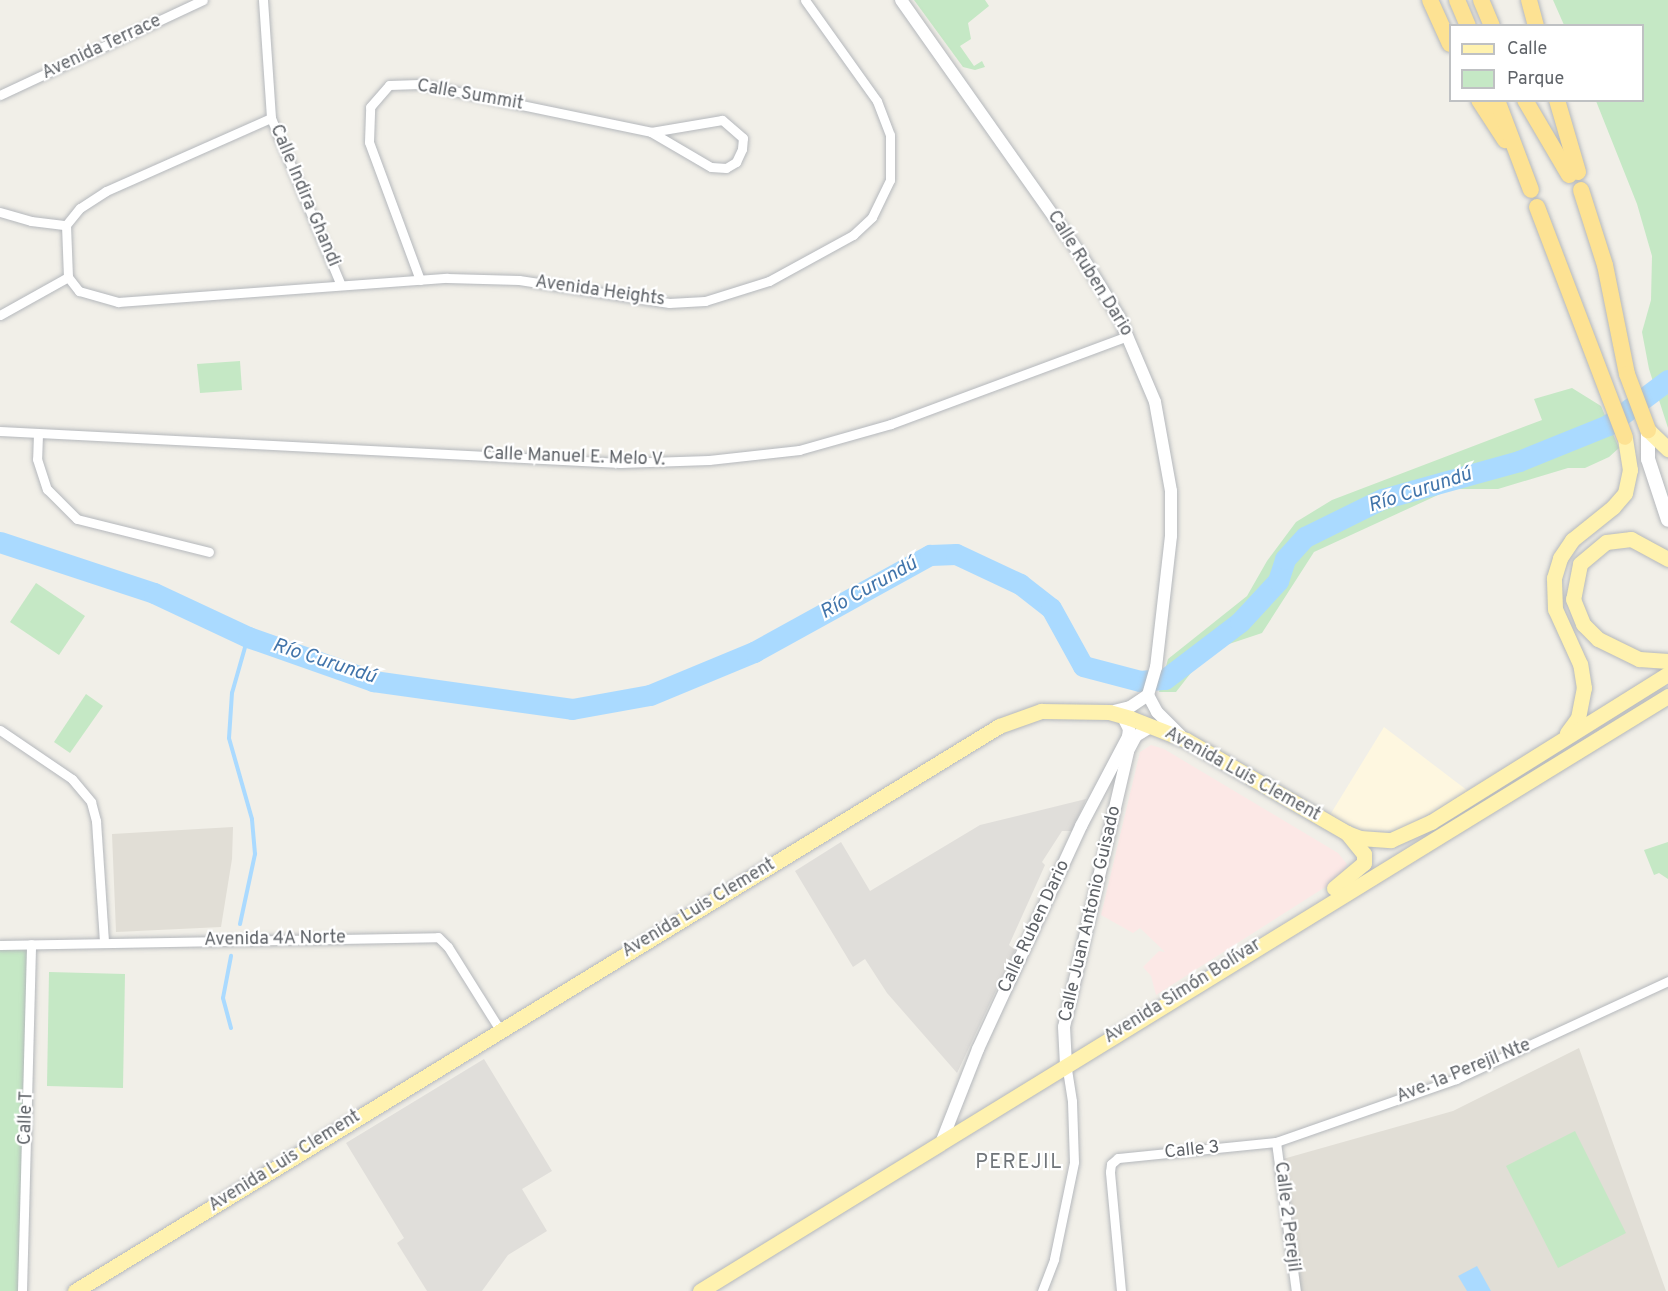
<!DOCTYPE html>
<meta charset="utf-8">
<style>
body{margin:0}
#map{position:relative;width:1668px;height:1291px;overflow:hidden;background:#f1efe8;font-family:Overpass,sans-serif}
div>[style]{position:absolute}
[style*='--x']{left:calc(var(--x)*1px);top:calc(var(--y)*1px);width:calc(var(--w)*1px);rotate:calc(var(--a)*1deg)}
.commercial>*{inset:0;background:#fef7e0}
.industrial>*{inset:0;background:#e0deda}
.education>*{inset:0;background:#e1ded6}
.medical>*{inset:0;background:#fce8e6}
.green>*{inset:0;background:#c5e8c5}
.water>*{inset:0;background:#aadaff}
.stream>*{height:4px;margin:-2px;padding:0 2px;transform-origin:2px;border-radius:2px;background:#aadaff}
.river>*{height:21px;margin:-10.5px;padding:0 10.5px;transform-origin:10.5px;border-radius:10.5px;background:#aadaff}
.roads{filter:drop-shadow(0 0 2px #b5b8bc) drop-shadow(0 0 2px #b5b8bc)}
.minor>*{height:9px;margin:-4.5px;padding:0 4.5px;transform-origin:4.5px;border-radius:4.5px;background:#fff}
.tertiary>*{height:12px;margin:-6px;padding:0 6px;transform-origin:6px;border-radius:6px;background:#fff}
.secondary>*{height:14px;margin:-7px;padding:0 7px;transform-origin:7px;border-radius:7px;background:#fff}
.primary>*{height:15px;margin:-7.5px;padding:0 7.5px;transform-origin:7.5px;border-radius:7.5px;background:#fff2af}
.motorway>*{height:16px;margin:-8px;padding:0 8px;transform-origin:8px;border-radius:8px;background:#fde293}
span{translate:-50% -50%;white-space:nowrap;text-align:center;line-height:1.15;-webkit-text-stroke:4.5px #fff;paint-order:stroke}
.street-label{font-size:18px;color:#5f6368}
.water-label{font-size:20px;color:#4174aa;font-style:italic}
.neighbourhood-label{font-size:20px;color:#70757a;letter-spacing:1.5px}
.legend{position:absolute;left:1449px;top:24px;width:195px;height:78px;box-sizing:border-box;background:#fff;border:2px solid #bfc1c3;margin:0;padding:8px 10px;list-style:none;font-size:18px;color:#5f6368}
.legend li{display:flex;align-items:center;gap:12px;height:30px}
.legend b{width:30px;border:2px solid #bfc1c3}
</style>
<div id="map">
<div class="commercial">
<i style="clip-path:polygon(1384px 727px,1468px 791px,1401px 830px,1363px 831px,1330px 815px)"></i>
</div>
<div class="industrial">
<i style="clip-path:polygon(1086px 799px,1072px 831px,1062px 831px,1042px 862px,1045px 865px,1009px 945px,1015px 950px,957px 1073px,887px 993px,865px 959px,853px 967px,795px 871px,841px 842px,870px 891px,980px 825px)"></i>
<i style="clip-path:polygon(484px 1059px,552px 1171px,522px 1189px,547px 1231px,508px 1255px,482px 1291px,427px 1291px,397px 1243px,404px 1238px,346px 1143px)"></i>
</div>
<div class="education">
<i style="clip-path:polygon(233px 827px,232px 859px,221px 927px,116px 932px,112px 834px)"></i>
<i style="clip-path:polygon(1579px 1048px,1666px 1291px,1299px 1291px,1283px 1159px,1453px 1111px)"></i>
</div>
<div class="medical">
<i style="clip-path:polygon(1151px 745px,1164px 749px,1338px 853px,1347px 864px,1341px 877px,1156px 995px,1151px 976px,1143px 967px,1159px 951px,1165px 952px,1140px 928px,1133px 933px,1101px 915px,1140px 752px)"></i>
</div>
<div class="green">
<i style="clip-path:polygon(914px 0,985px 0,989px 6px,968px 23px,971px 39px,960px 46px,974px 66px,982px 61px,985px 67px,975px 70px,963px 67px)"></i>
<i style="clip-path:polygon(1553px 0,1668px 0,1668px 428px,1649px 369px,1642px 332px,1651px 300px,1652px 256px,1637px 204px,1596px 101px,1642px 100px,1642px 26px,1564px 25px)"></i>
<i style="clip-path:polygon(240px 361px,242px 390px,200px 393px,197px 364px)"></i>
<i style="clip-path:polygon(1572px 388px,1601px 406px,1619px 448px,1609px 457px,1585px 468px,1568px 468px,1498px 489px,1451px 489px,1314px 552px,1262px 633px,1208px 651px,1176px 692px,1159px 692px,1168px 659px,1247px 596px,1267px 561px,1296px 522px,1332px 500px,1542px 420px,1534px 399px)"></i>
<i style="clip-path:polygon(36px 583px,85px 616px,59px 655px,10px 622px)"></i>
<i style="clip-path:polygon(86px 694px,103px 706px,70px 753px,54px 742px)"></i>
<i style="clip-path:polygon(1668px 842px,1668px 879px,1659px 873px,1654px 875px,1644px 850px)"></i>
<i style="clip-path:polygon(31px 944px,22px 1291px,0 1291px,0 945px)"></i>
<i style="clip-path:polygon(49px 972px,125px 974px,123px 1088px,47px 1086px)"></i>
<i style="clip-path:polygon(1575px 1131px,1626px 1233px,1558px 1268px,1506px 1166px)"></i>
</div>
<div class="water">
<i style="clip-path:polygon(1477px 1266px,1491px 1291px,1467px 1291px,1458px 1276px)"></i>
</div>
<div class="stream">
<i style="--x:240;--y:924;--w:72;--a:-77.9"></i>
<i style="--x:255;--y:854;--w:35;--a:-95"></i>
<i style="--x:252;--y:819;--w:84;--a:-105.9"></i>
<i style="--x:229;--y:738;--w:45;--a:-86.2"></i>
<i style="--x:232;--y:693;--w:58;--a:-74.1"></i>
<i style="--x:231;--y:1028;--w:31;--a:-105"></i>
<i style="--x:223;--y:998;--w:43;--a:-79.2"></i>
</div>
<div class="river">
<i style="--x:0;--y:542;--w:162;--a:18.3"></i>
<i style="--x:154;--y:593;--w:104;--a:25.1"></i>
<i style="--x:248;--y:637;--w:133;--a:19.4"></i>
<i style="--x:373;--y:681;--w:201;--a:8"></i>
<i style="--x:572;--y:709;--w:79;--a:-10.2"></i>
<i style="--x:650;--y:695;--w:113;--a:-22.5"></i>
<i style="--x:754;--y:652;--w:201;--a:-28.9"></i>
<i style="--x:930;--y:555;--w:26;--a:-2"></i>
<i style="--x:956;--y:554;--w:71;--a:25.1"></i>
<i style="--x:1020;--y:584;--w:39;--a:38"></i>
<i style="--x:1051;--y:608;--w:66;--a:61.1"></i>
<i style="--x:1083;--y:666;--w:59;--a:14.7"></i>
<i style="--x:1140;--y:681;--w:25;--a:-5"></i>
<i style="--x:1165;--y:679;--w:94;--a:-37.2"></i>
<i style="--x:1240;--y:622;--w:56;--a:-47.2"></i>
<i style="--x:1278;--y:581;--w:23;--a:-72"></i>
<i style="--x:1285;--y:559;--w:30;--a:-48"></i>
<i style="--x:1305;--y:537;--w:86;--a:-26.3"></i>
<i style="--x:1382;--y:499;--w:142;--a:-15.5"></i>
<i style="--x:1519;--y:461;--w:96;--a:-22"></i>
<i style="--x:1608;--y:425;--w:75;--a:-36.9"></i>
</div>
<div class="roads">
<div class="minor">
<i style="--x:263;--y:0;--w:118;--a:86.1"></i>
<i style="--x:271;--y:118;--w:181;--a:67.3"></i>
<i style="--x:0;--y:95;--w:224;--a:-25.1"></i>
<i style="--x:0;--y:212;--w:32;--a:16"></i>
<i style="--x:31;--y:221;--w:35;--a:7"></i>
<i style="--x:68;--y:277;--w:18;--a:52"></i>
<i style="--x:79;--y:291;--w:41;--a:15.8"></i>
<i style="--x:118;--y:302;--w:330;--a:-4.2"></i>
<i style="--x:447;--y:278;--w:72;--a:1.6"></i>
<i style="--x:519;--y:280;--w:152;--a:8.7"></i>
<i style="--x:669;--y:303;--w:36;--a:-3"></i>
<i style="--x:705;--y:301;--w:67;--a:-17.4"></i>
<i style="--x:769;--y:281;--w:96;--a:-28.7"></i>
<i style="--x:853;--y:235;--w:26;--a:-43"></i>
<i style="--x:872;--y:217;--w:41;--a:-64.1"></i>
<i style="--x:890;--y:180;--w:45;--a:-90"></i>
<i style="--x:890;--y:135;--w:36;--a:-111"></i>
<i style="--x:877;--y:101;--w:124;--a:-125.5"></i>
<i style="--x:68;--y:277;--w:52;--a:-92.2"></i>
<i style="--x:66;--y:225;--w:22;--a:-51"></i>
<i style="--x:80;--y:208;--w:31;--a:-33"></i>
<i style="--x:106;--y:191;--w:180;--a:-23.9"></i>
<i style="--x:420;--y:280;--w:147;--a:-110.3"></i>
<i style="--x:369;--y:142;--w:35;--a:-88"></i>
<i style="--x:370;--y:107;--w:29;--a:-49"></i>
<i style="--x:389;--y:85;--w:31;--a:-2"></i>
<i style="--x:420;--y:84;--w:236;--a:11.7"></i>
<i style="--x:651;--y:132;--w:69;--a:30.3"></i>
<i style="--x:711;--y:167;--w:15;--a:4"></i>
<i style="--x:726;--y:168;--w:12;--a:-31"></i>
<i style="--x:736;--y:162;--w:14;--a:-65"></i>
<i style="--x:742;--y:149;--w:11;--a:-85"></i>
<i style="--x:743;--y:138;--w:28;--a:-139"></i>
<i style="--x:722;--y:120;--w:72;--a:170.4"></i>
<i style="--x:0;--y:315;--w:78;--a:-29.2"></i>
<i style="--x:0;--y:431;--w:621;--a:2.95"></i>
<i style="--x:620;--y:463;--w:89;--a:-1.9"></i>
<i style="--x:709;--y:460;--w:91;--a:-6.3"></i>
<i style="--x:799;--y:450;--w:96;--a:-15.8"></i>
<i style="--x:891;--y:424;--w:253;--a:-20.4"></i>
<i style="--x:38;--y:434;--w:25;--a:92"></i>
<i style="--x:37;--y:459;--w:32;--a:72"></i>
<i style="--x:47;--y:489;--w:42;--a:45"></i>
<i style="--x:77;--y:519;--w:136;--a:14"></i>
<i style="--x:0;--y:730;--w:87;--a:34.2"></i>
<i style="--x:72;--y:779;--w:30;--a:50"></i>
<i style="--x:91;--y:802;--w:20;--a:75"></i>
<i style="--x:96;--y:821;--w:122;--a:86.2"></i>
<i style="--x:0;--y:945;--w:438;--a:-1"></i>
<i style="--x:438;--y:937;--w:14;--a:45"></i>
<i style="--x:448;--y:947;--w:98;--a:57.9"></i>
<i style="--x:1276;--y:1142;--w:150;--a:82.4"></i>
<i style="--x:22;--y:1291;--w:347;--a:-88.5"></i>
<i style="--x:1042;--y:1291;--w:34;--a:-69"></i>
<i style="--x:1054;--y:1259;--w:99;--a:-78.3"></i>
<i style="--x:1074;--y:1162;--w:61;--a:-91.9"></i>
<i style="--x:1072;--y:1101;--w:36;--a:-99"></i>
<i style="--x:1121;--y:1291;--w:120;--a:-95.3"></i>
<i style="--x:1110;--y:1172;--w:8;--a:-83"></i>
<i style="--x:1111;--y:1164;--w:9;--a:-41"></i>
<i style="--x:1118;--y:1158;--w:159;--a:-5.8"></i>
<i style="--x:1276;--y:1142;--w:191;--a:-19.3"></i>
<i style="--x:1456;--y:1079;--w:234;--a:-24.8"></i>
</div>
<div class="tertiary">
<i style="--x:901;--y:0;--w:312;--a:54.8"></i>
<i style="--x:1081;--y:255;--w:73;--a:58.5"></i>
<i style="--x:1119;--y:317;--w:92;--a:67"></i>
<i style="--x:1155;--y:402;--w:90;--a:79.8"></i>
<i style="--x:1171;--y:491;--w:45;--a:90"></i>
<i style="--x:1171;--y:536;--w:132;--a:96.5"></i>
<i style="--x:1156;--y:667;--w:29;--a:106"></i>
<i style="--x:1148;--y:695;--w:22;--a:146"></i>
<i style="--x:1130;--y:707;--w:21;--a:166"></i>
<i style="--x:1148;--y:695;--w:19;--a:62"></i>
<i style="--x:1157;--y:712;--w:33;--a:45"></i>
<i style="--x:1066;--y:1065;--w:38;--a:-93"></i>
<i style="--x:1064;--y:1027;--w:283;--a:-76.9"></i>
<i style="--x:1128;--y:751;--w:17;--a:-62"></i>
<i style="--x:1136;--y:736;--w:19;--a:-32"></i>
<i style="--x:941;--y:1143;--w:101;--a:-68.5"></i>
<i style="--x:978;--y:1049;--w:246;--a:-65.2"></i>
<i style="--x:1081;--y:826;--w:101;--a:-62.2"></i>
<i style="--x:1128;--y:737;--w:8;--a:-83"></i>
<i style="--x:1129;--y:729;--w:16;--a:-117"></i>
</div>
<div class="secondary">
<i style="--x:1648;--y:430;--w:29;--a:90"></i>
<i style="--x:1648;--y:459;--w:64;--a:71.8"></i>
</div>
<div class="primary">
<i style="--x:1648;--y:430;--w:28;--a:44"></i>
<i style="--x:1668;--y:559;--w:42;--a:-151.6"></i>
<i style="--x:1631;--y:539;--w:25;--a:173"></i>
<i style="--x:1606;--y:542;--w:34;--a:140"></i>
<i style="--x:1580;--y:564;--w:36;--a:101"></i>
<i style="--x:1573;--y:599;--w:27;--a:68"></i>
<i style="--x:1583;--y:624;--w:21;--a:45"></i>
<i style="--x:1598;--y:639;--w:46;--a:26"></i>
<i style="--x:1639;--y:659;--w:29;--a:4"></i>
<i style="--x:1567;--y:733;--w:19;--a:-54"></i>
<i style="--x:1578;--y:718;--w:31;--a:-79"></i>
<i style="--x:1584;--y:688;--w:24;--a:-99"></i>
<i style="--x:1580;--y:664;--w:60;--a:-114.4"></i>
<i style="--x:1555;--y:609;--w:31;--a:-92"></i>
<i style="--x:1554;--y:578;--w:21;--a:-73"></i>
<i style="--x:1560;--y:558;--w:22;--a:-56"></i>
<i style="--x:1572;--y:540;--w:53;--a:-38.8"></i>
<i style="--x:1613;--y:507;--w:18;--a:-49"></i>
<i style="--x:1625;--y:493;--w:24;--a:-78"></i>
<i style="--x:1630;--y:470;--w:33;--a:-99"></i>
<i style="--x:1334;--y:888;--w:39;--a:-40"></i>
<i style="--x:1364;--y:863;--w:9;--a:-90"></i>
<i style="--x:1364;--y:854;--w:27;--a:-129"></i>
<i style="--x:75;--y:1291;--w:1083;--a:-31.44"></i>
<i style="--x:999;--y:726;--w:45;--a:-19.7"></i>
<i style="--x:1041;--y:711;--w:68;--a:0.8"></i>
<i style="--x:1109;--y:712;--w:22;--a:16"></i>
<i style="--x:1130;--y:718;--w:60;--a:21.4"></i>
<i style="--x:1186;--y:740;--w:186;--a:30"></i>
<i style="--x:1347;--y:833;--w:14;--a:21"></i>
<i style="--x:1360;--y:838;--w:31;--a:4"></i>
<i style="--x:1391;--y:840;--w:44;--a:-24.2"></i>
<i style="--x:1431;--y:822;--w:279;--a:-32"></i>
<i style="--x:700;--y:1291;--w:1136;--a:-31.58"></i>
</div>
<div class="motorway">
<i style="--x:1430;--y:0;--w:48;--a:65.6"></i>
<i style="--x:1457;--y:0;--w:28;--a:67"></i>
<i style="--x:1481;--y:0;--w:28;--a:67"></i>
<i style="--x:1529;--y:0;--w:27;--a:75"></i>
<i style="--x:1479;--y:100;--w:48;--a:57"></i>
<i style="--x:1497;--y:100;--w:96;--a:69.3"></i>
<i style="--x:1525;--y:100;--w:87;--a:59.6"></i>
<i style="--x:1557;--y:100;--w:75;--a:73.7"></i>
<i style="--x:1581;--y:190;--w:79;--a:72.3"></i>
<i style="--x:1605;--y:265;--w:111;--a:78.6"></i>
<i style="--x:1627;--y:374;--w:60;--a:69.4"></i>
<i style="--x:1537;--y:207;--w:246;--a:69.1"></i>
</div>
</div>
<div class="street-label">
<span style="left:102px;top:48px;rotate:-25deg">Avenida Terrace</span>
<span style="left:470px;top:96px;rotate:10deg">Calle Summit</span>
<span style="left:304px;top:196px;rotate:67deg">Calle Indira Ghandi</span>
<span style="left:1089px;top:274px;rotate:58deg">Calle Ruben Dario</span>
<span style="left:600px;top:292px;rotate:8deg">Avenida Heights</span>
<span style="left:574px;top:458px;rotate:2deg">Calle Manuel E. Melo V.</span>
<span style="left:1242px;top:775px;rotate:29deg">Avenida Luis Clement</span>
<span style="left:699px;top:909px;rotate:-31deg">Avenida Luis Clement</span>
<span style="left:1091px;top:914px;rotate:-77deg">Calle Juan Antonio Guisado</span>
<span style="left:1035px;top:927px;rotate:-65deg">Calle Ruben Dario</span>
<span style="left:275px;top:940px;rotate:-1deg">Avenida 4A Norte</span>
<span style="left:1183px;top:992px;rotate:-32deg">Avenida Simón Bolívar</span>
<span style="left:1464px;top:1072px;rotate:-22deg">Ave. 1a Perejil Nte</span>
<span style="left:27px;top:1118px;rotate:-88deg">Calle T</span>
<span style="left:1192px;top:1151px;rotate:-6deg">Calle 3</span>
<span style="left:285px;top:1162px;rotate:-32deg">Avenida Luis Clement</span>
<span style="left:1286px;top:1217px;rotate:83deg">Calle 2 Perejil</span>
</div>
<div class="water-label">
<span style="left:1420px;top:491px;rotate:-18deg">Río Curundú</span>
<span style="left:869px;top:589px;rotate:-29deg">Río Curundú</span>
<span style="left:324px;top:662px;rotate:18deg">Río Curundú</span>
</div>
<div class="neighbourhood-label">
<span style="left:1019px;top:1163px">PEREJIL</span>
</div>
<ul class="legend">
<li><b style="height:8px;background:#fff2af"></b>Calle</li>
<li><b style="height:16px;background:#c5e8c5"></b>Parque</li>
</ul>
</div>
